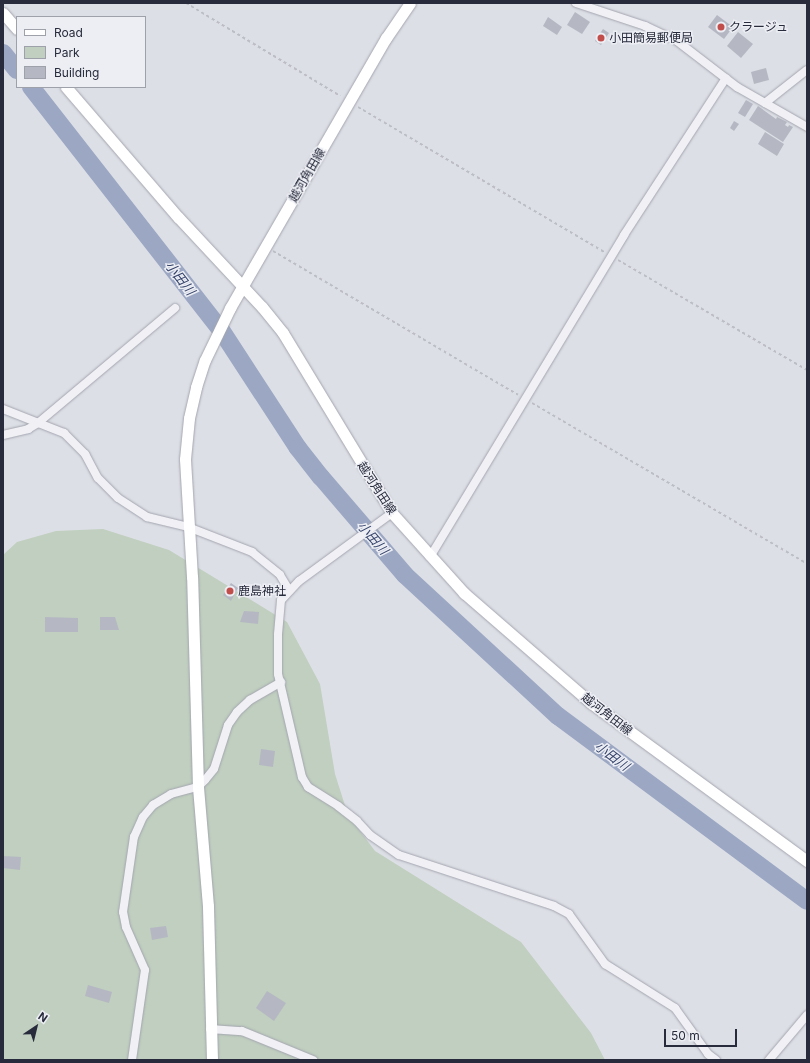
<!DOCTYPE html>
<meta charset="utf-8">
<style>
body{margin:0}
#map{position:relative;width:810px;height:1063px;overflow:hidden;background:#dddfe6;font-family:Inter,"Noto Sans JP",sans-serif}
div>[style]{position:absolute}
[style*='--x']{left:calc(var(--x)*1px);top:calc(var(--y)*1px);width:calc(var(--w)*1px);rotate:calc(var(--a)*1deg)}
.green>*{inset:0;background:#c0cfbf}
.river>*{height:18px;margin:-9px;padding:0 9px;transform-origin:9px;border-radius:9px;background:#9ba7c3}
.building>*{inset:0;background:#b5b8c2}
.path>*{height:2px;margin-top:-1px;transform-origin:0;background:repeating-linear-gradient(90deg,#bcbdc5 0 3px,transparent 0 6px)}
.roads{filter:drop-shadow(0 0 1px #a3a5af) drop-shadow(0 0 1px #a3a5af)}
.street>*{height:8px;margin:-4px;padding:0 4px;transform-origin:4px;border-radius:4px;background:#f0f0f5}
.secondary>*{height:11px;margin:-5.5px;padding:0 5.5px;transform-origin:5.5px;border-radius:5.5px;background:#fff}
.dots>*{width:11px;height:11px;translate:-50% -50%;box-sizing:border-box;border:2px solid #eceef4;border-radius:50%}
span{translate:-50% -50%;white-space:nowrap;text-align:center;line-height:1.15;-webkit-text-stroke:3px #eceef4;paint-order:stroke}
.poi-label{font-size:12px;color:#282b3b}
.left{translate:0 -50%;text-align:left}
.street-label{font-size:12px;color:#282b3b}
.water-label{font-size:13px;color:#36446c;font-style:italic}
.frame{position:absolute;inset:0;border:4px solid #282b3b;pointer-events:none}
.legend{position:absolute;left:16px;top:16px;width:130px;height:72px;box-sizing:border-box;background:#eceef4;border:1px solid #9ea0aa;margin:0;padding:5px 7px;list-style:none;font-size:12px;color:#282b3b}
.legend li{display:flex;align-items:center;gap:8px;height:20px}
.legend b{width:20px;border:1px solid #9ea0aa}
.north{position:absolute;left:16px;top:1007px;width:40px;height:40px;-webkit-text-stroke:3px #eceef4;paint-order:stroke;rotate:35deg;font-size:11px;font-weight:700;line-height:16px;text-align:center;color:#282b3b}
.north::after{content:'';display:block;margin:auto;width:14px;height:18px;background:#282b3b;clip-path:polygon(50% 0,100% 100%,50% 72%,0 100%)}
.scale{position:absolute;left:664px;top:1029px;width:73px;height:18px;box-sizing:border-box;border:2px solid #282b3b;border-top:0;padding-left:5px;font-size:12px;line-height:14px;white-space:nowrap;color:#282b3b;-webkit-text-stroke:3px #eceef4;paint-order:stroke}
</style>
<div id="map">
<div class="green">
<i style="clip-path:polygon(103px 529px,169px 550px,287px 622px,320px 684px,335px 774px,348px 815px,375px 851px,521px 942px,591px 1033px,605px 1060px,3px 1060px,3px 555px,17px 542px,56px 531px)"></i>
</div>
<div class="river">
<i style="--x:3;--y:53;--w:22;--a:51"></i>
<i style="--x:31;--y:87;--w:308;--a:52"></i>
<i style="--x:221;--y:330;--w:141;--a:56.9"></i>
<i style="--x:298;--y:448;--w:37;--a:52"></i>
<i style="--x:321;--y:477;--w:129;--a:49.4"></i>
<i style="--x:405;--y:575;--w:208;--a:42.7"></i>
<i style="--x:558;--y:716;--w:310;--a:36.6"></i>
</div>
<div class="building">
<i style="clip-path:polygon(575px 12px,590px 22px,582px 34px,567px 25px)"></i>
<i style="clip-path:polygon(717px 15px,733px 27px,724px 39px,708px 27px)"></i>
<i style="clip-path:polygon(548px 17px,562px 27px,557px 35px,543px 26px)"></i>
<i style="clip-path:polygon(603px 29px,609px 33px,601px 45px,595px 41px)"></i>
<i style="clip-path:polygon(738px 32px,753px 44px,741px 58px,727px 46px)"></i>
<i style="clip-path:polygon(766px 68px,769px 80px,754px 84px,751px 72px)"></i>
<i style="clip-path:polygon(746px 100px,753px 104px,745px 117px,738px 113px)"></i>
<i style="clip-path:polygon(758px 106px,776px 119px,777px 117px,787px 122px,785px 125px,788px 127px,789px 125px,793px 127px,783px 142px,749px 120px)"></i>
<i style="clip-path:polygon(734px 121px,739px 124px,734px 131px,730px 128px)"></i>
<i style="clip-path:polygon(765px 132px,784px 144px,777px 156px,758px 144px)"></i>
<i style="clip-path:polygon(231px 583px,238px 588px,231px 601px,223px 595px)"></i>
<i style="clip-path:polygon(244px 611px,259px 612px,258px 624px,240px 622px)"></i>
<i style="clip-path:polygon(45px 617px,78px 618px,78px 632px,45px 632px)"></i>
<i style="clip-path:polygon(100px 617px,115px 617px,119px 630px,100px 630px)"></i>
<i style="clip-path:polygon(261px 749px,275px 751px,273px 767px,259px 765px)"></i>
<i style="clip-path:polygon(3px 856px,21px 857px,20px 870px,3px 868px)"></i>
<i style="clip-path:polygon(166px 926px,168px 937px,152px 940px,150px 928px)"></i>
<i style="clip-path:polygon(88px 985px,112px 992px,109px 1003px,85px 996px)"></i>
<i style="clip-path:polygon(267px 991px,286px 1003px,274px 1021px,256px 1008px)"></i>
</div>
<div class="path">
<i style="--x:186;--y:3;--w:180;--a:31.1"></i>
<i style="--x:358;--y:107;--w:286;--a:30.5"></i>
<i style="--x:273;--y:251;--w:284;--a:30.4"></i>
<i style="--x:618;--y:260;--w:219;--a:30.2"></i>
<i style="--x:532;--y:403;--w:319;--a:30.3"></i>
</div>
<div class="roads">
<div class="street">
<i style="--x:576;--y:3;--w:73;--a:18.4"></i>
<i style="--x:645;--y:26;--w:35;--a:25"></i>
<i style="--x:677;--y:41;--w:76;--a:37.5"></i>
<i style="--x:737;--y:87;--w:81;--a:29.7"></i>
<i style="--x:765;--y:103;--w:53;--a:-38.2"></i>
<i style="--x:3;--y:409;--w:66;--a:21.5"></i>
<i style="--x:64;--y:433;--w:30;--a:45"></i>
<i style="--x:85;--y:454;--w:27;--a:62"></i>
<i style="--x:98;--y:478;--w:28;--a:45"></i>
<i style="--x:118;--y:498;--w:35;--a:33"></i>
<i style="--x:147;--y:517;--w:42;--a:13.7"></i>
<i style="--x:188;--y:527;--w:69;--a:21.3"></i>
<i style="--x:252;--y:552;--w:36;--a:39"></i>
<i style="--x:280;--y:575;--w:17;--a:59"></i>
<i style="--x:3;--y:435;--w:26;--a:-13"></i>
<i style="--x:28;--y:429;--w:12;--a:-31"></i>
<i style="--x:38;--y:423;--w:179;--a:-40"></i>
<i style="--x:392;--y:513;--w:115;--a:143.8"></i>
<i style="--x:299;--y:581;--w:26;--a:133"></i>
<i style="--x:281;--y:600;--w:35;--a:95"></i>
<i style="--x:278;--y:635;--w:39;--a:90"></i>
<i style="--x:278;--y:674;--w:106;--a:76.9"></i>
<i style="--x:302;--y:777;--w:12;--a:59"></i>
<i style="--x:308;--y:787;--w:36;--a:32"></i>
<i style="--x:338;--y:806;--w:24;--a:38"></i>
<i style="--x:357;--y:821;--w:19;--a:47"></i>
<i style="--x:370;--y:835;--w:35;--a:35"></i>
<i style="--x:399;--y:855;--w:163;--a:18.2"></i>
<i style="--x:554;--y:906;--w:17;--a:28"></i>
<i style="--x:569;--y:914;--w:62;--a:54.2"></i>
<i style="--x:605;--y:964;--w:83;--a:32.2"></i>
<i style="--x:675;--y:1008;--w:57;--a:54.3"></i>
<i style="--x:708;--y:1054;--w:10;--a:37"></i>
<i style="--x:430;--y:557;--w:376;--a:-58.9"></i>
<i style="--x:624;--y:235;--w:187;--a:-57"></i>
<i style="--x:210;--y:1029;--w:32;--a:4"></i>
<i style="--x:242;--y:1031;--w:77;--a:22.2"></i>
<i style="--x:132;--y:1060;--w:91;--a:-81.8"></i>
<i style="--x:145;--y:970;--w:47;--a:-113.8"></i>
<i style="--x:126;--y:927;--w:15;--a:-101"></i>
<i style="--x:123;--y:912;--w:76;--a:-81.7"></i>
<i style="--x:134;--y:837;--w:22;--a:-66"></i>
<i style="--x:143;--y:817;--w:16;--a:-50"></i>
<i style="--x:153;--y:805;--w:21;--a:-31"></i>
<i style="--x:171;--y:794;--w:28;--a:-15"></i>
<i style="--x:198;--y:787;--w:10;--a:-45"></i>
<i style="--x:205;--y:780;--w:14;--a:-51"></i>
<i style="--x:214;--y:769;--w:46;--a:-72.3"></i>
<i style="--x:228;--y:725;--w:16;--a:-55"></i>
<i style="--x:237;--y:712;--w:18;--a:-43"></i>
<i style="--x:250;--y:700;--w:36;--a:-30"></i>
<i style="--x:769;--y:1060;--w:59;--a:-49.8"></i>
</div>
<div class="secondary">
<i style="--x:3;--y:13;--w:21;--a:49"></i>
<i style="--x:66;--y:87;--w:172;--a:49.3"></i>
<i style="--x:178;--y:217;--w:123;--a:47"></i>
<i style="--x:262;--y:307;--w:33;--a:51"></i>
<i style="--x:283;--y:333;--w:210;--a:58.8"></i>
<i style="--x:392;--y:513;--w:108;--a:48"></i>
<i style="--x:464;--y:593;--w:168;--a:40.9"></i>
<i style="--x:591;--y:703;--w:268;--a:36.2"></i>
<i style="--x:212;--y:1060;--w:154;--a:-91.5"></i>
<i style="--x:208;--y:906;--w:119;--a:-94.8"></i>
<i style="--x:198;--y:787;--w:210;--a:-91.6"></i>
<i style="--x:192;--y:577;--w:118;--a:-93.4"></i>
<i style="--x:185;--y:459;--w:41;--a:-84.4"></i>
<i style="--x:189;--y:418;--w:32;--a:-77"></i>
<i style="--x:196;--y:387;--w:28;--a:-72"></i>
<i style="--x:205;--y:360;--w:58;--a:-64.3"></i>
<i style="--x:230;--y:308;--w:312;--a:-60"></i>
<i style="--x:386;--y:38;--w:42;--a:-55.6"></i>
</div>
</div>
<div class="dots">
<i style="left:721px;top:27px;background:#c24e4b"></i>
<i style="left:601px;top:38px;background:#c24e4b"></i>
<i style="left:230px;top:591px;background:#c24e4b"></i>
</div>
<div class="poi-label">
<span class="left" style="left:729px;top:27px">クラージュ</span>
<span class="left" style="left:609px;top:38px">小田簡易郵便局</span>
<span class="left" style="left:238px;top:591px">鹿島神社</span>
</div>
<div class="street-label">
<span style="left:307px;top:175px;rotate:-60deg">越河角田線</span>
<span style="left:377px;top:488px;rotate:57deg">越河角田線</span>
<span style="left:607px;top:714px;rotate:38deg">越河角田線</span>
</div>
<div class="water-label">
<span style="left:180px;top:278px;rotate:52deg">小田川</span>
<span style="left:373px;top:538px;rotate:49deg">小田川</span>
<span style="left:612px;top:756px;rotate:37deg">小田川</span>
</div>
<div class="frame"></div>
<ul class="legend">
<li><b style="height:5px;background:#fff"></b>Road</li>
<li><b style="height:11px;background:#c0cfbf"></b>Park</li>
<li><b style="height:11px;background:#b5b8c2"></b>Building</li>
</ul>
<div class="north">N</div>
<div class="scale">50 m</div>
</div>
